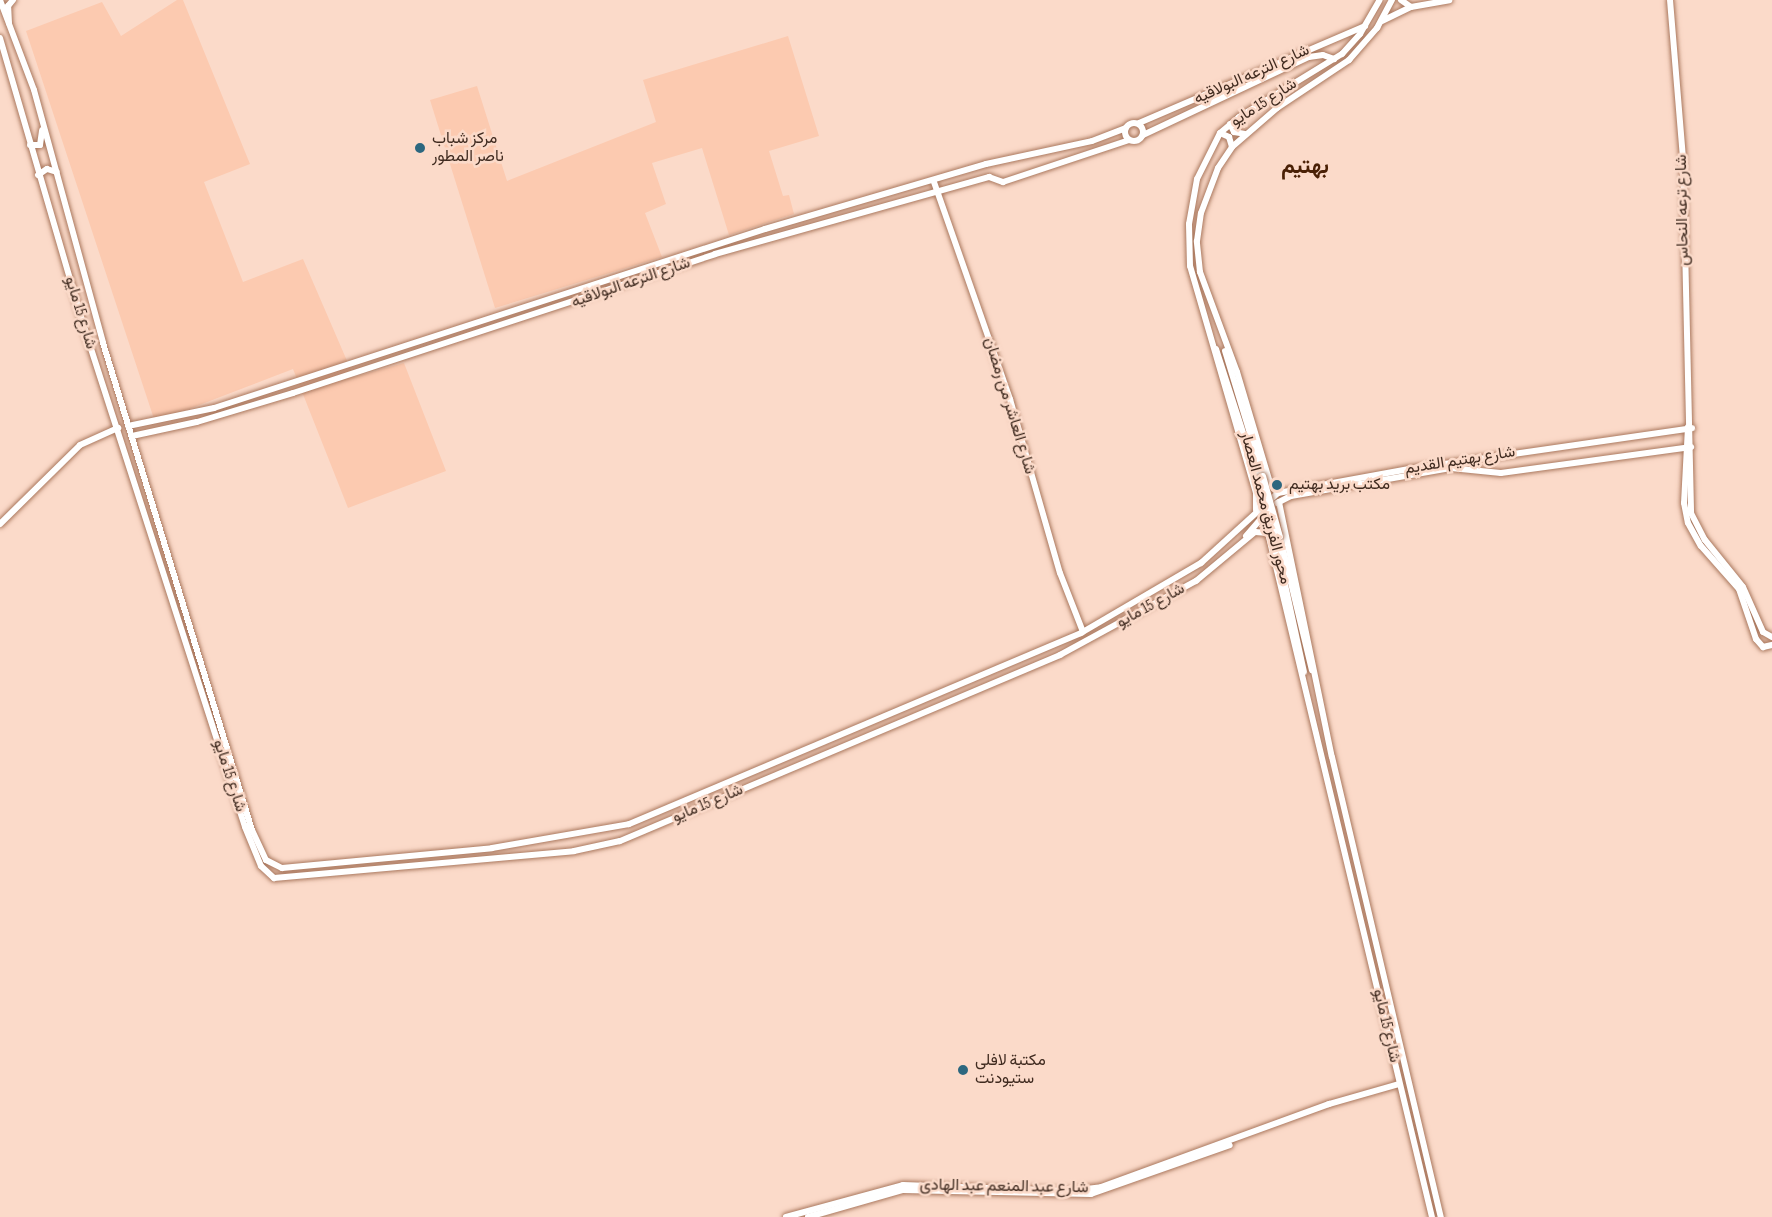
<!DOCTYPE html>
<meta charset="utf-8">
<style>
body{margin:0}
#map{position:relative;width:1772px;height:1217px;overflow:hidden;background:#fbdac9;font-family:"Sofia Sans Condensed",Vazirmatn,sans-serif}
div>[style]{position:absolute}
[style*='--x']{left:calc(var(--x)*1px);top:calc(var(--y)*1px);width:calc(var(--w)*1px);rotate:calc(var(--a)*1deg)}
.built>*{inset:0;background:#fccab0}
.roads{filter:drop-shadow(0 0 2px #aa785e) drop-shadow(0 0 2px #aa785e)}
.secondary>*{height:6px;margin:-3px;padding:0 3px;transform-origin:3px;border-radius:3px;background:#fff}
.secondary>.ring{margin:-3px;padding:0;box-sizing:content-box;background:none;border:6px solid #fff;border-radius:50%}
.bridges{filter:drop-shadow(0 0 2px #aa785e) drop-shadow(0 0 2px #aa785e)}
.secondary-bridge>*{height:6px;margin:-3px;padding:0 3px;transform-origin:3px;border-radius:3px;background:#fff}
.dots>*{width:16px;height:16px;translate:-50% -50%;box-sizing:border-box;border:3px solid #fbdac9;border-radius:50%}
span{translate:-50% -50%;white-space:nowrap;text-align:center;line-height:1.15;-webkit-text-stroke:5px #fbdac9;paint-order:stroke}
.street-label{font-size:16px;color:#402b20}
.poi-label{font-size:16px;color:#402b20}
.left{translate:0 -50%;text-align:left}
.district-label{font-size:22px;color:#4a2005;font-weight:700}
</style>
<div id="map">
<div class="built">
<i style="clip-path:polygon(177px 0,183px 0,250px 164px,204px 182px,243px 282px,303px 259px,354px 377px,404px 363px,446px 471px,348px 508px,293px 369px,155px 422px,26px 31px,102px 2px,121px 36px)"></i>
<i style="clip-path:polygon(788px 36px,819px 136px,769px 151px,783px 196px,789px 195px,794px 214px,729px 235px,702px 148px,652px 163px,666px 204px,645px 213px,662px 257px,495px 308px,430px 100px,477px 86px,507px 181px,656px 122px,643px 80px)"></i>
</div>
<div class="roads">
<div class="secondary">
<i style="--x:0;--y:0;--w:96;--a:69.3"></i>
<i style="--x:34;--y:90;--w:262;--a:74.7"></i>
<i style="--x:103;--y:343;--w:509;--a:72.99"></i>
<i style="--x:252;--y:830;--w:33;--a:65"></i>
<i style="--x:266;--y:860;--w:18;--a:27"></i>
<i style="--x:282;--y:868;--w:211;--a:-5.4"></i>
<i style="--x:492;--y:848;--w:139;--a:-9.9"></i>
<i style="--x:629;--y:824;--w:491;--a:-22.9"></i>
<i style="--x:1081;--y:633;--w:139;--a:-30.3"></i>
<i style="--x:1201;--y:563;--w:104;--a:-42.3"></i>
<i style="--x:1278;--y:493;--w:133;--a:-10.4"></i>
<i style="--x:1409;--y:469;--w:286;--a:-8.2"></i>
<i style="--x:1401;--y:0;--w:12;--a:35"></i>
<i style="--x:1670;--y:0;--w:158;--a:85.3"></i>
<i style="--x:1683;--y:157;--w:356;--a:88.7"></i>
<i style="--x:1691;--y:513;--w:30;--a:63"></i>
<i style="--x:1705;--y:540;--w:60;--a:51"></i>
<i style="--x:1743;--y:587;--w:49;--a:66"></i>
<i style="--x:1763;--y:632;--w:10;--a:29"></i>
<i style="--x:1382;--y:21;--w:32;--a:-26"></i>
<i style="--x:1411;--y:7;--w:39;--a:-10"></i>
<i style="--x:9;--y:23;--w:17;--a:-93"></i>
<i style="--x:8;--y:6;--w:8;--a:-50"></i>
<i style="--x:0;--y:38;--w:304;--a:73.8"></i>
<i style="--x:85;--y:330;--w:522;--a:72.15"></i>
<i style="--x:245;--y:827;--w:42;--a:67.7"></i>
<i style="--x:261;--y:866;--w:18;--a:43"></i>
<i style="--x:274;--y:878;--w:301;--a:-5.1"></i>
<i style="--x:574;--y:851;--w:47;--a:-12.3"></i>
<i style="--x:620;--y:841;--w:478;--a:-22.9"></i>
<i style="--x:1060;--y:655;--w:155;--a:-28.6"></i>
<i style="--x:1196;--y:581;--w:77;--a:-39.7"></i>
<i style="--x:1255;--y:532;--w:13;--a:4"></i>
<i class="ring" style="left:1125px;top:123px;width:12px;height:12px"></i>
<i style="--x:1139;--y:123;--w:246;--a:-23.2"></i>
<i style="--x:1230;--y:124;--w:9;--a:63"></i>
<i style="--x:1234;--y:132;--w:11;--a:10"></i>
<i style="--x:1220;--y:133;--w:10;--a:24"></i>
<i style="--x:1229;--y:137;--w:10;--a:73"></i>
<i style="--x:1143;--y:135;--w:183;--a:-25.2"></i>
<i style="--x:1309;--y:57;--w:14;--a:-8"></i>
<i style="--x:1323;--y:55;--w:12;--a:20"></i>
<i style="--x:30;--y:145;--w:10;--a:0"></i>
<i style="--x:40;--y:145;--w:15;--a:-82"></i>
<i style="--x:38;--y:175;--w:11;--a:-34"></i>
<i style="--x:47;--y:169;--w:10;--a:17"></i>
<i style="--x:934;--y:182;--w:230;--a:70.7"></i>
<i style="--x:1010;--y:399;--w:181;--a:74"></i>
<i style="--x:1060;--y:573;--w:63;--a:68.7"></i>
<i style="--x:1216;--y:349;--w:137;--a:72.1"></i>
<i style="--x:1225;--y:351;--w:127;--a:73.1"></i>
<i style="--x:128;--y:426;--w:88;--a:-11.8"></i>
<i style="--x:214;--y:408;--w:579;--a:-18"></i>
<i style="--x:765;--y:229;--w:230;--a:-16.4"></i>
<i style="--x:986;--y:164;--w:108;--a:-12.2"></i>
<i style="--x:1092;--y:141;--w:36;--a:-21"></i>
<i style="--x:1688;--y:427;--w:76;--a:93"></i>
<i style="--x:1684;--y:503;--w:20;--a:79"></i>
<i style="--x:1688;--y:523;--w:26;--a:61"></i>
<i style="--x:1701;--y:546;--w:57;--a:48.5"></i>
<i style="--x:1739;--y:589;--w:53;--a:71.2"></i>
<i style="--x:1756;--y:639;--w:11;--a:49"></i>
<i style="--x:1763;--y:647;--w:9;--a:-13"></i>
<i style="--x:132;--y:436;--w:66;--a:-12.2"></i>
<i style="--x:197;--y:422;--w:100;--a:-16.8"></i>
<i style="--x:293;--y:393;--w:444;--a:-18.2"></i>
<i style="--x:715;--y:254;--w:285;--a:-15.7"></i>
<i style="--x:989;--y:177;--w:15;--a:20"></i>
<i style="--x:1003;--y:182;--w:133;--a:-18.4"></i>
<i style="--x:1278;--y:493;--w:10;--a:-135"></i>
<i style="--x:1271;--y:486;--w:119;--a:-106.6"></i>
<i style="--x:1237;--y:372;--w:107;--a:-110.3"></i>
<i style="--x:1200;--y:272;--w:31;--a:-96"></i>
<i style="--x:1197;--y:241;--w:28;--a:-82"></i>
<i style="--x:1201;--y:213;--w:48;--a:-69.3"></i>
<i style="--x:1218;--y:168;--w:25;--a:-56"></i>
<i style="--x:1232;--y:147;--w:60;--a:-40.9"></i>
<i style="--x:1277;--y:108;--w:87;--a:-33.7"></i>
<i style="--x:1349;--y:60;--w:43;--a:-48.8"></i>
<i style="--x:1377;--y:28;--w:32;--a:-62"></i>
<i style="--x:1279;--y:502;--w:260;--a:78.3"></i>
<i style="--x:1332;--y:757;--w:473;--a:76.7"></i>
<i style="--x:1277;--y:503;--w:16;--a:-27"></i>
<i style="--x:1291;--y:496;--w:162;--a:-9.9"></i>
<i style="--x:1451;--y:468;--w:50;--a:5.7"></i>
<i style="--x:1501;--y:473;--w:192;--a:-7.8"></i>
<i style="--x:1256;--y:510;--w:17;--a:-90"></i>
<i style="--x:1256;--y:493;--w:236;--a:-106.2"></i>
<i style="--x:1190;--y:266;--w:42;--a:-91.4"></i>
<i style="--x:1189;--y:224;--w:46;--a:-79.9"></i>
<i style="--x:1197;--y:179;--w:51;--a:-63.4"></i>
<i style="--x:1220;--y:133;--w:25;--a:-40"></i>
<i style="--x:1239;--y:117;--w:121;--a:-31.5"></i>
<i style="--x:1342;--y:54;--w:27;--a:-48"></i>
<i style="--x:1360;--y:34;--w:39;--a:-60"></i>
<i style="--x:0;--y:524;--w:112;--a:-44.6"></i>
<i style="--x:80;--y:445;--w:42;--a:-24.1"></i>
<i style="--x:1268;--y:533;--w:703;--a:76.52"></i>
<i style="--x:1246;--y:536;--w:35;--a:-49"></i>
<i style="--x:1280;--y:537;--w:137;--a:76.5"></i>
<i style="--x:1275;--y:538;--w:137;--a:77.8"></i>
<i style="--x:786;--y:1217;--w:121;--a:-15.3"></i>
<i style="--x:903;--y:1185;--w:167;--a:2.1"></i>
<i style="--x:1070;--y:1191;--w:31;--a:-7"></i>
<i style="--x:1101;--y:1187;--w:243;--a:-20"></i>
<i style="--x:1329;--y:1104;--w:73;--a:-15.9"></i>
<i style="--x:808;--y:1217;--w:99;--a:-15.9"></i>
<i style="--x:903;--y:1190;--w:188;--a:1.2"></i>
<i style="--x:1091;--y:1194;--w:147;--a:-19.4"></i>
</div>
</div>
<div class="bridges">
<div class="secondary-bridge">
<i style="--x:1263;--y:476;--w:63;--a:74.4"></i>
<i style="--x:1258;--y:479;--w:61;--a:73.9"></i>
</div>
</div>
<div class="dots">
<i style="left:420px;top:148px;background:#2c677f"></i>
<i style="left:1277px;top:485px;background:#2c677f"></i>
<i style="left:963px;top:1070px;background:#2c677f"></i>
</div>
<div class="street-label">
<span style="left:1252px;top:75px;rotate:-24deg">شارع الترعه البولاقيه</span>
<span style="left:1264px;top:103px;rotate:-33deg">شارع 15 مايو</span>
<span style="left:1683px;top:210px;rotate:-91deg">شارع ترعه النحاس</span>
<span style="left:631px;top:283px;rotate:-19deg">شارع الترعه البولاقيه</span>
<span style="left:80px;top:313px;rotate:73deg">شارع 15 مايو</span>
<span style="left:1009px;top:406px;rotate:73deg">شارع العاشر من رمضان</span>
<span style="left:1460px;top:461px;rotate:-9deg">شارع بهتيم القديم</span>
<span style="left:1265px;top:508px;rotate:75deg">محور الفريق محمد العصار</span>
<span style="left:1151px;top:606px;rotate:-29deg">شارع 15 مايو</span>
<span style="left:229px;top:776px;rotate:72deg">شارع 15 مايو</span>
<span style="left:708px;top:804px;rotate:-23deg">شارع 15 مايو</span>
<span style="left:1386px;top:1026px;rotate:77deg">شارع 15 مايو</span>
<span style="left:1004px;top:1187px;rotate:1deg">شارع عبد المنعم عبد الهادى</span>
</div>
<div class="poi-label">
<span class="left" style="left:432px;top:148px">مركز شباب<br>ناصر المطور</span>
<span class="left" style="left:1289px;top:485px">مكتب بريد بهتيم</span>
<span class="left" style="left:975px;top:1070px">مكتبة لافلى<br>ستيودنت</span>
</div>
<div class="district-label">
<span style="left:1305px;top:167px">بهتيم</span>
</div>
</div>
